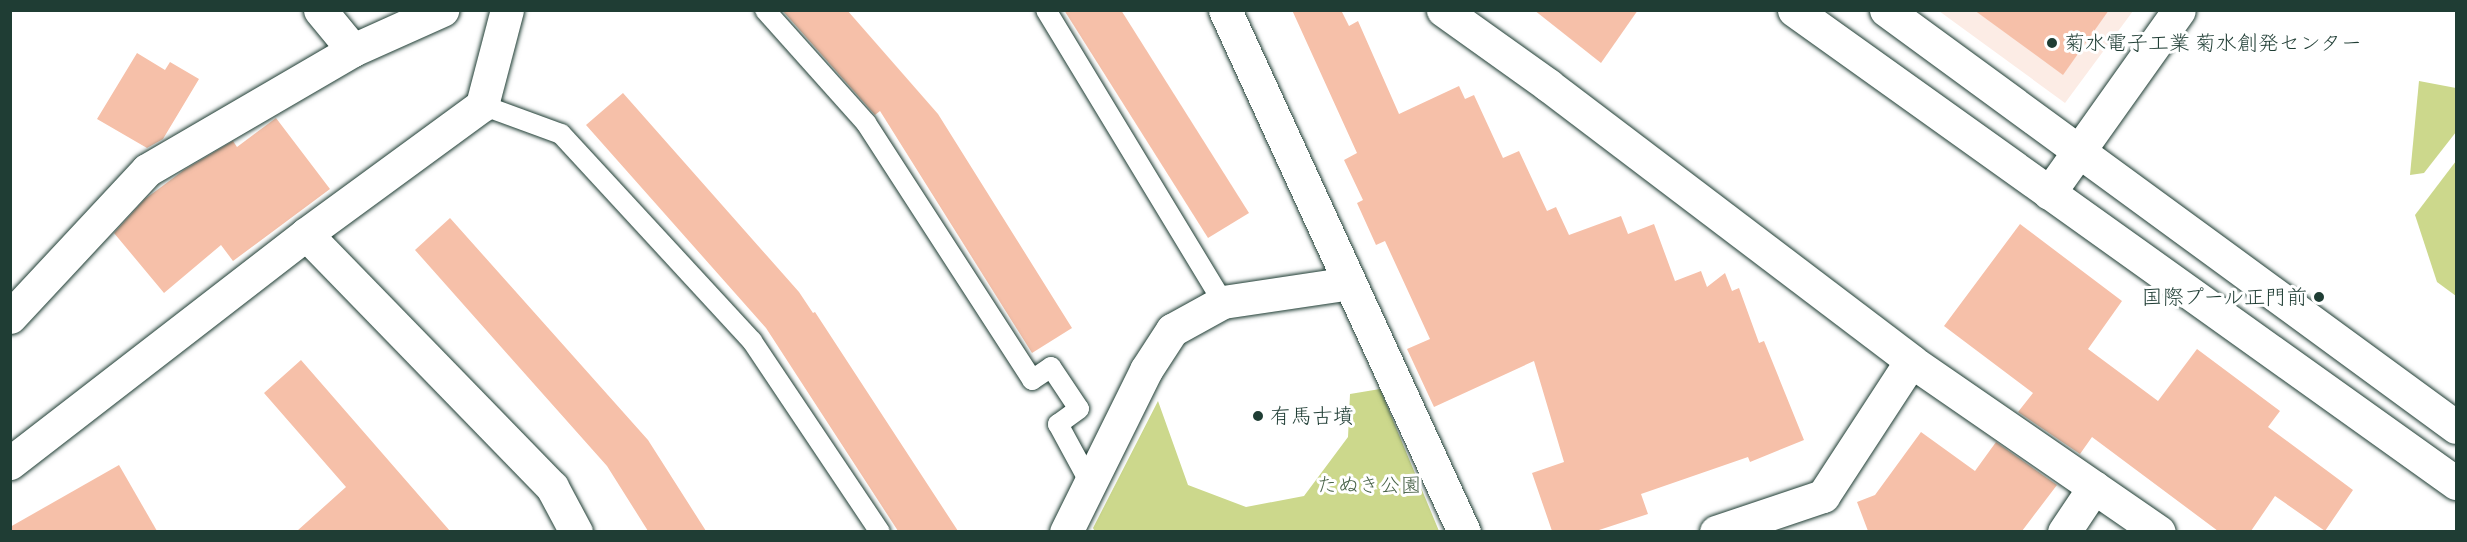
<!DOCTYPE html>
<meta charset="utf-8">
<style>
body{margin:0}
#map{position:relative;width:2467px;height:542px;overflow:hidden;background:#fff;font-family:"Patrick Hand","Klee One",sans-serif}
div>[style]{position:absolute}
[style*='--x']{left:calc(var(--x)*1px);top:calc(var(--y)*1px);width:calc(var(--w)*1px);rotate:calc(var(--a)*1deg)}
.built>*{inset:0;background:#fcece5}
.green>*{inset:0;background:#ccd88c}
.building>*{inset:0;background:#f6c0a9}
.roads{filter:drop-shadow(0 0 2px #1f3d34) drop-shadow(0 0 2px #1f3d34)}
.lane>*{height:20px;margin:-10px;padding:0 10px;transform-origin:10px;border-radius:10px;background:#fff}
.street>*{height:33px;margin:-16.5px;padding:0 16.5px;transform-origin:16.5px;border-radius:16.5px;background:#fff}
.secondary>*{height:33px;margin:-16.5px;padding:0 16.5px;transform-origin:16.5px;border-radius:16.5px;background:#fff}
.dots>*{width:16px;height:16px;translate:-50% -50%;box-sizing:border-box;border:3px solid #fff;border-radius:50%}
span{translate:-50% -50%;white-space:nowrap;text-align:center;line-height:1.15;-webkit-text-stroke:6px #fff;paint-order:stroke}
.poi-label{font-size:21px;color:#1f3d34}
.left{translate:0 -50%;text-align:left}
.right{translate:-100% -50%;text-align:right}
.park-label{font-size:21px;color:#4a644a}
.frame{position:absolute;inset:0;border:12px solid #1f3d34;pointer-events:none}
</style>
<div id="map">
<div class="built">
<i style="clip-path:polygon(1939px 11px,2133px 11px,2065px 103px)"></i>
</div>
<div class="green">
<i style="clip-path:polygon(2419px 81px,2456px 88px,2456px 132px,2424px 173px,2410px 175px)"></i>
<i style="clip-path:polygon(2456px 161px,2456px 296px,2437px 282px,2415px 215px)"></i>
<i style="clip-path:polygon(1380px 389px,1439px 531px,1095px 532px,1093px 528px,1158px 401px,1188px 485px,1246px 507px,1304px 496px,1348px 437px,1350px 394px)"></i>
</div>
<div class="building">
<i style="clip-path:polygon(782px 10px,847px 10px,938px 114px,1072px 328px,1032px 353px,880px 111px,875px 115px)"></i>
<i style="clip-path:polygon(1064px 10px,1121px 10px,1249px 213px,1208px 238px)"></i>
<i style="clip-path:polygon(1292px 10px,1341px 10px,1349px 26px,1358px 21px,1399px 114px,1459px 86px,1465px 99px,1474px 95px,1503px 158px,1519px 151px,1547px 211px,1556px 207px,1569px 235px,1621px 216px,1628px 234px,1654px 224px,1675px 281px,1701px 271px,1707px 287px,1725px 273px,1732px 291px,1739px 288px,1759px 343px,1764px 341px,1804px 440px,1750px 462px,1748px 457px,1641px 494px,1648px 514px,1596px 531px,1552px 531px,1532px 473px,1564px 462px,1534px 361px,1434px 407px,1407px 349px,1430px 339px,1385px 241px,1376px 245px,1357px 203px,1363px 200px,1344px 160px,1357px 153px)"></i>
<i style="clip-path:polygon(1534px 10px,1638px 10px,1601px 63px)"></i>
<i style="clip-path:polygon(1974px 10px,2109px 10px,2063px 75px)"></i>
<i style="clip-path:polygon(137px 53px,165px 70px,170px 62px,199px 79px,163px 139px,147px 148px,97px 119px)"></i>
<i style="clip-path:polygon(623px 93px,799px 292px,813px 313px,815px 312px,958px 531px,898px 531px,766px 328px,586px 125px)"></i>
<i style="clip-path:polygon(276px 118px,330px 189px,233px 261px,221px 245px,164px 293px,114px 233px,145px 199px,184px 170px,233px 141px,237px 147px)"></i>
<i style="clip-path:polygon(450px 218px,648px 440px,706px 531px,648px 531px,607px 466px,415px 250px)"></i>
<i style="clip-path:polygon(2020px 224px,2122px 301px,2088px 349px,2158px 401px,2197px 349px,2280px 411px,2268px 427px,2353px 490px,2325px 531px,2275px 496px,2251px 531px,2218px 531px,2092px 437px,2080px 454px,2018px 412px,2033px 393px,1944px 326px)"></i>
<i style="clip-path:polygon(301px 360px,450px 531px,297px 531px,346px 487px,264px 393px)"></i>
<i style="clip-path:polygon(1921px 432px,1975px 471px,1996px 442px,2057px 485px,2022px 531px,1868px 531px,1857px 502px,1875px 495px)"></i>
<i style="clip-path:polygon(119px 465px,157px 531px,10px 531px,10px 527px)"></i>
</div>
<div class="roads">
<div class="lane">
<i style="--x:765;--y:10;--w:152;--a:48.2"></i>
<i style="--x:866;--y:123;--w:306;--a:57.1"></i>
<i style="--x:1032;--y:380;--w:23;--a:-34"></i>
<i style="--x:1051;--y:367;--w:50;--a:56.3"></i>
<i style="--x:1079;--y:409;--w:26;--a:144"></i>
<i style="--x:1058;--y:424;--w:67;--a:61.5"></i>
<i style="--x:1046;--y:10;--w:341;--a:58.8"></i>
<i style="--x:482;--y:105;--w:84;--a:20.2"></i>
<i style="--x:561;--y:134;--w:282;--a:47.3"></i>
<i style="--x:752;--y:341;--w:230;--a:56.2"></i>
</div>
<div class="street">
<i style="--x:320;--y:10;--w:52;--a:50.5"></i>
<i style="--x:353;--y:50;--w:98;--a:-24.2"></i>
<i style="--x:1225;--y:10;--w:574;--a:65.4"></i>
<i style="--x:1443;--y:10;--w:129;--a:35.5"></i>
<i style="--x:1548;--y:85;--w:456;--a:37.2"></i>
<i style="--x:1911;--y:361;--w:301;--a:34.6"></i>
<i style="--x:306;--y:234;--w:353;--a:45.8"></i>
<i style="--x:552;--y:487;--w:51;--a:61.9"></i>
<i style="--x:10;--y:317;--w:201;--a:-47"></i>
<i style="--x:147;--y:170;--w:238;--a:-30.2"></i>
<i style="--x:10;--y:463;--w:374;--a:-37.7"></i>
<i style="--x:306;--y:234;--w:218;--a:-36.2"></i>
<i style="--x:482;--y:105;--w:98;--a:-75.3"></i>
<i style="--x:1066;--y:532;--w:181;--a:-63.7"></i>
<i style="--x:1146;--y:370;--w:48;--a:-57"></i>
<i style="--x:1172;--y:330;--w:58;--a:-28.8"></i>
<i style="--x:1223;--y:302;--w:128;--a:-8.5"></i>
<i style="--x:1716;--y:532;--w:113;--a:-18.6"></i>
<i style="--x:1823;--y:496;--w:161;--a:-56.9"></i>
<i style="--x:2064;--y:532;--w:54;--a:-56.3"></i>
</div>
<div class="secondary">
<i style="--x:1794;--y:10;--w:814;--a:35.55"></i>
<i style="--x:1886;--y:10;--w:706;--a:36.19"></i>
<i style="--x:2049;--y:193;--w:224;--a:-54.6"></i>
</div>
</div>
<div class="dots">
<i style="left:2052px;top:43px;background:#1f3d34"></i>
<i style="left:2319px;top:297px;background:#1f3d34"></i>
<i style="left:1258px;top:416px;background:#1f3d34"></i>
</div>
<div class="poi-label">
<span class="left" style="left:2064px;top:43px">菊水電子工業 菊水創発センター</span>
<span class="right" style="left:2307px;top:297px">国際プール正門前</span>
<span class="left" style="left:1270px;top:416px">有馬古墳</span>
</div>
<div class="park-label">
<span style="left:1369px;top:485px">たぬき公園</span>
</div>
<div class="frame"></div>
</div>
